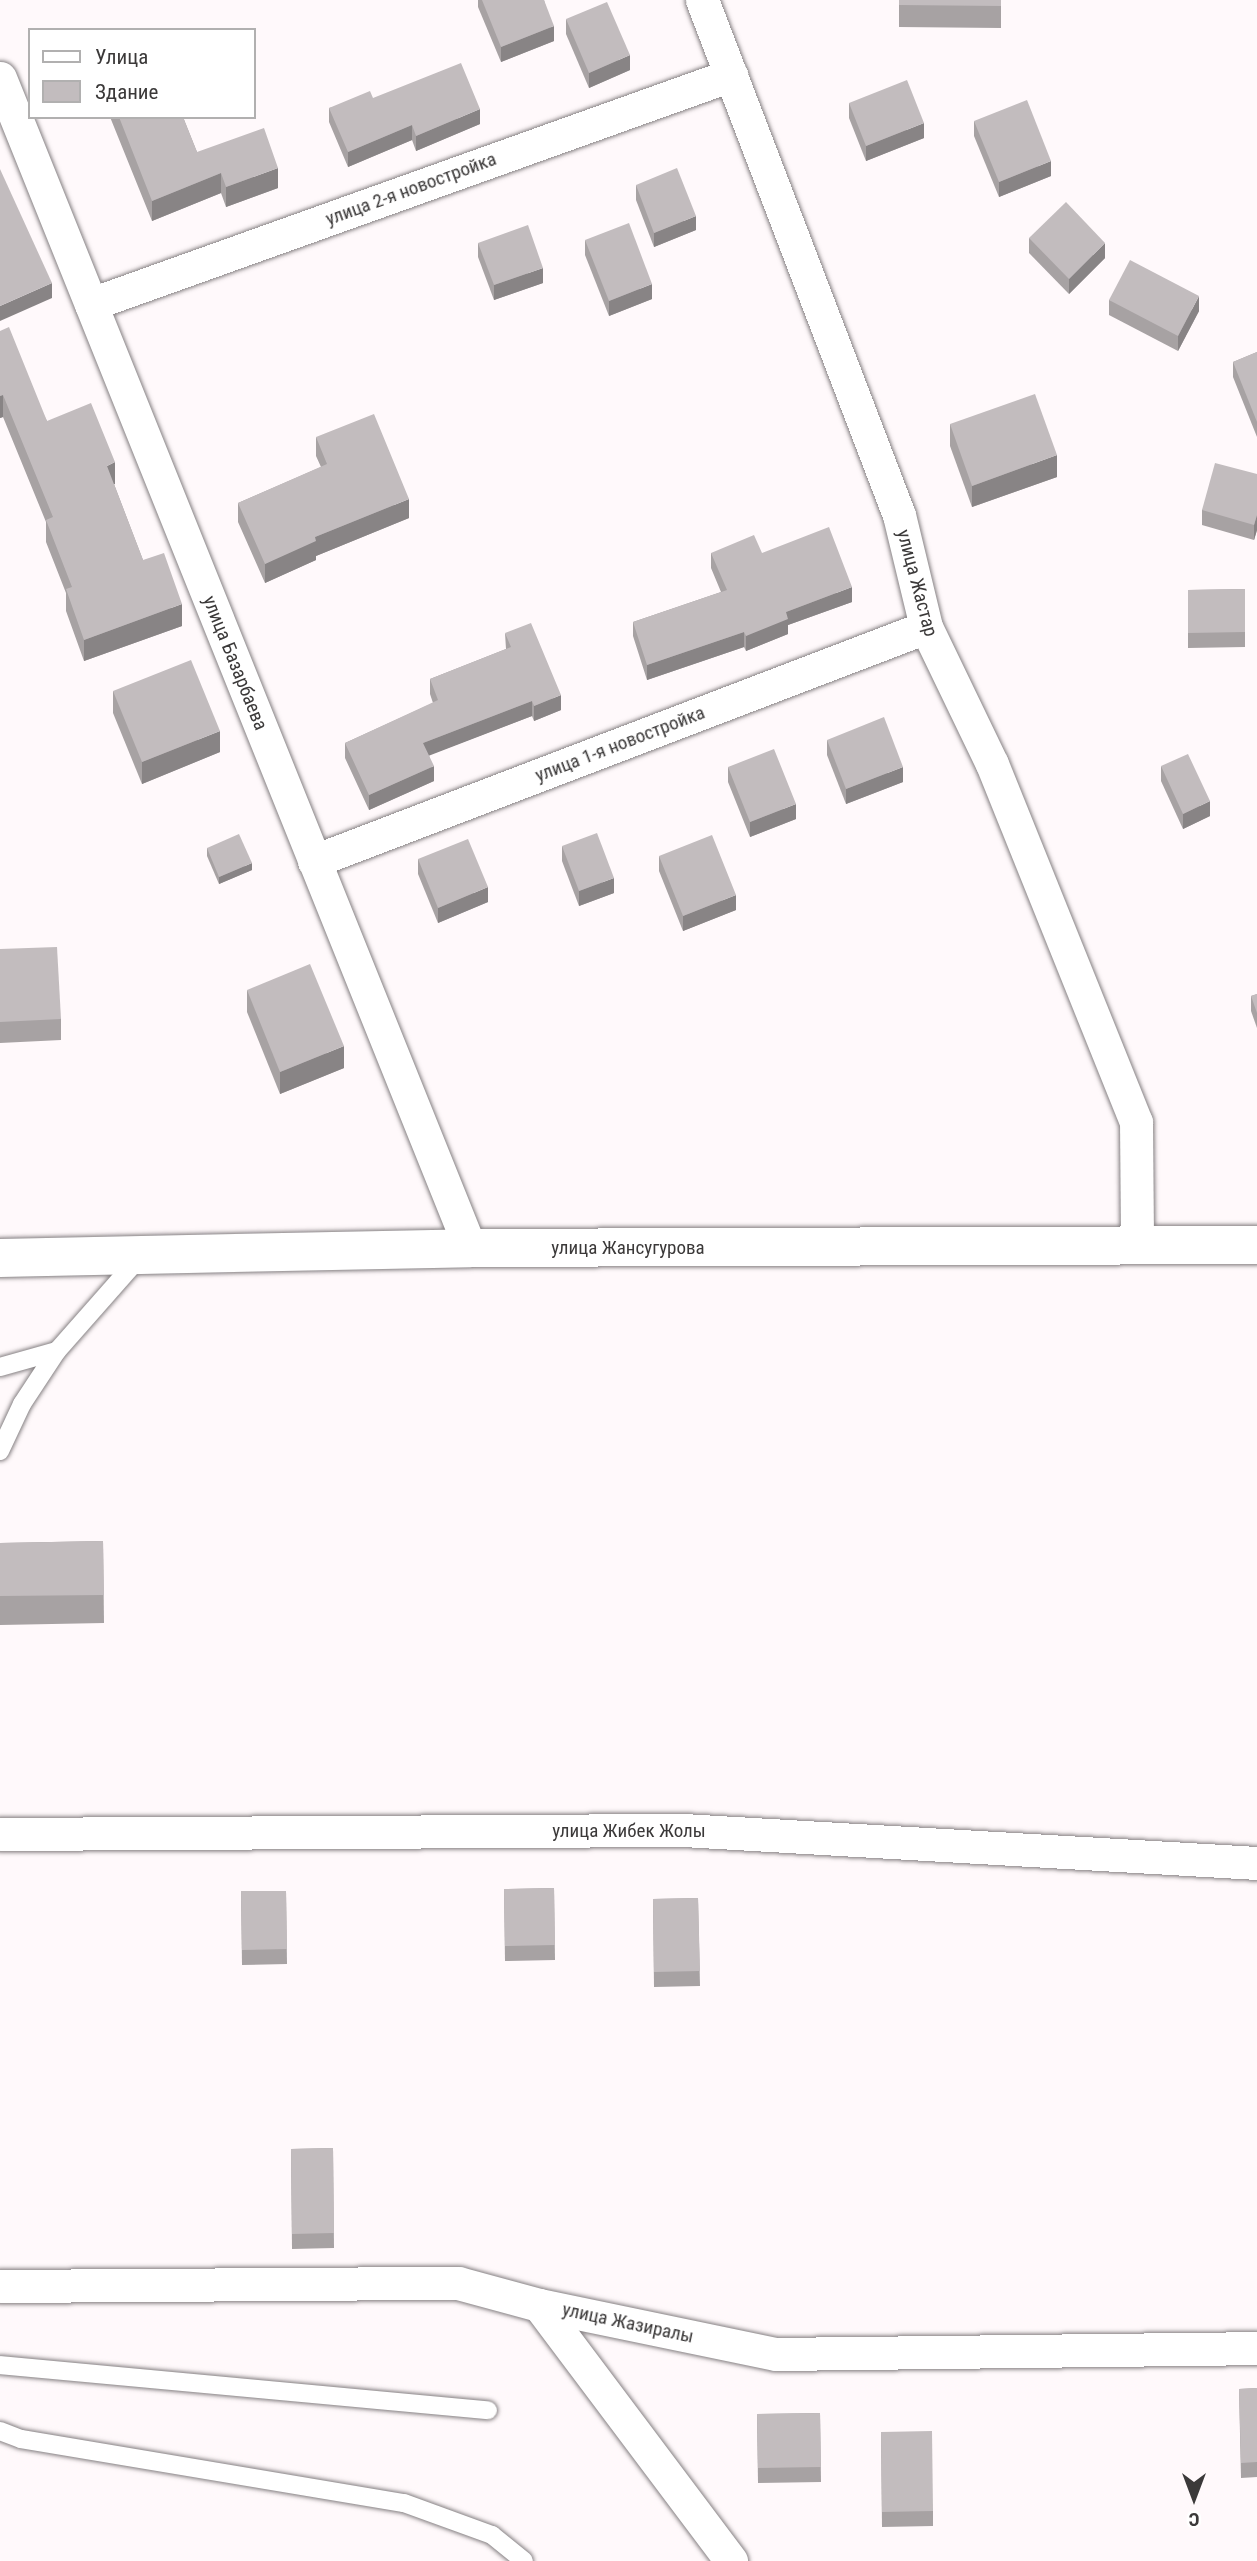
<!DOCTYPE html>
<meta charset="utf-8">
<style>
body{margin:0}
#map{position:relative;width:1257px;height:2561px;overflow:hidden;background:#fff9fb;font-family:"Roboto Condensed",sans-serif}
div>[style]{position:absolute}
[style*='--x']{left:calc(var(--x)*1px);top:calc(var(--y)*1px);width:calc(var(--w)*1px);rotate:calc(var(--a)*1deg)}
.roads{filter:drop-shadow(0 0 2px #868183) drop-shadow(0 0 2px #868183)}
.lane>*{height:18px;margin:-9px;padding:0 9px;transform-origin:9px;border-radius:9px;background:#fff}
.street>*{height:33px;margin:-16.5px;padding:0 16.5px;transform-origin:16.5px;border-radius:16.5px;background:#fff}
.secondary>*{height:38px;margin:-19px;padding:0 19px;transform-origin:19px;border-radius:19px;background:#fff}
.wall>*{inset:0;background:#a7a2a3}
.shaded-wall>*{inset:0;background:#888485}
.building>*{inset:0;background:#c2bcbe}
span{translate:-50% -50%;white-space:nowrap;text-align:center;line-height:1.15;-webkit-text-stroke:6px #fff;paint-order:stroke}
.street-label{font-size:19px;color:#3b3939}
.legend{position:absolute;left:28px;top:28px;width:228px;height:91px;box-sizing:border-box;background:#fff;border:2px solid #b1b0b0;margin:0;padding:9px 12px;list-style:none;font-size:21px;color:#3b3939}
.legend li{display:flex;align-items:center;gap:14px;height:35px}
.legend b{width:35px;border:2px solid #b1b0b0}
.north{position:absolute;left:1159px;top:2463px;width:70px;height:70px;-webkit-text-stroke:5px #fff;paint-order:stroke;rotate:180deg;font-size:19px;font-weight:700;line-height:28px;text-align:center;color:#3b3939}
.north::after{content:'';display:block;margin:auto;width:24px;height:32px;background:#3b3939;clip-path:polygon(50% 0,100% 100%,50% 72%,0 100%)}
</style>
<div id="map">
<div class="roads">
<div class="lane">
<i style="--x:0;--y:1367;--w:59;--a:-15.7"></i>
<i style="--x:0;--y:1451;--w:52;--a:-64.9"></i>
<i style="--x:22;--y:1404;--w:64;--a:-56.6"></i>
<i style="--x:57;--y:1351;--w:125;--a:-48.6"></i>
<i style="--x:0;--y:2365;--w:490;--a:5.3"></i>
<i style="--x:0;--y:2431;--w:22;--a:21"></i>
<i style="--x:21;--y:2439;--w:388;--a:9.5"></i>
<i style="--x:404;--y:2503;--w:94;--a:20"></i>
<i style="--x:492;--y:2535;--w:41;--a:39.1"></i>
</div>
<div class="street">
<i style="--x:702;--y:0;--w:551;--a:69.07"></i>
<i style="--x:899;--y:515;--w:115;--a:76.4"></i>
<i style="--x:926;--y:627;--w:152;--a:64.3"></i>
<i style="--x:992;--y:764;--w:386;--a:68.1"></i>
<i style="--x:1136;--y:1122;--w:124;--a:89.5"></i>
<i style="--x:0;--y:78;--w:1261;--a:68.11"></i>
<i style="--x:91;--y:304;--w:680;--a:-19.69"></i>
<i style="--x:314;--y:861;--w:655;--a:-20.92"></i>
<i style="--x:0;--y:1834;--w:683;--a:-0.34"></i>
<i style="--x:683;--y:1830;--w:575;--a:3.29"></i>
<i style="--x:0;--y:2286;--w:458;--a:-0.4"></i>
<i style="--x:458;--y:2283;--w:84;--a:15.2"></i>
<i style="--x:539;--y:2305;--w:242;--a:11.7"></i>
<i style="--x:776;--y:2354;--w:481;--a:-0.7"></i>
<i style="--x:539;--y:2305;--w:320;--a:53.1"></i>
</div>
<div class="secondary">
<i style="--x:0;--y:1258;--w:470;--a:-1.2"></i>
<i style="--x:470;--y:1248;--w:787;--a:-0.22"></i>
</div>
</div>
<div class="wall">
<i style="clip-path:polygon(478px 0,544px 0,554px 41px,501px 62px,478px 7px)"></i>
<i style="clip-path:polygon(899px 0,1001px 0,1001px 28px,899px 27px)"></i>
<i style="clip-path:polygon(566px 19px,630px 70px,589px 88px,566px 34px)"></i>
<i style="clip-path:polygon(373px 98px,480px 124px,416px 151px,412px 140px,348px 167px,329px 122px,329px 108px)"></i>
<i style="clip-path:polygon(849px 103px,924px 138px,866px 161px,849px 118px)"></i>
<i style="clip-path:polygon(110px 117px,183px 117px,197px 152px,278px 188px,226px 207px,221px 193px,152px 221px)"></i>
<i style="clip-path:polygon(974px 121px,1051px 176px,999px 197px,974px 136px)"></i>
<i style="clip-path:polygon(636px 185px,696px 230px,654px 247px,636px 200px)"></i>
<i style="clip-path:polygon(1029px 238px,1105px 258px,1069px 294px,1029px 253px)"></i>
<i style="clip-path:polygon(585px 240px,652px 299px,609px 316px,585px 255px)"></i>
<i style="clip-path:polygon(478px 243px,543px 283px,494px 300px,478px 257px)"></i>
<i style="clip-path:polygon(1109px 300px,1199px 311px,1178px 351px,1109px 315px)"></i>
<i style="clip-path:polygon(0 331px,47px 421px,115px 484px,114px 484px,143px 560px,182px 626px,84px 661px,66px 611px,66px 593px,46px 542px,46px 522px,3px 417px,0 418px)"></i>
<i style="clip-path:polygon(1257px 352px,1257px 437px,1233px 377px,1233px 362px)"></i>
<i style="clip-path:polygon(950px 424px,1057px 477px,972px 507px,950px 446px)"></i>
<i style="clip-path:polygon(316px 437px,409px 518px,316px 556px,316px 560px,265px 583px,238px 522px,238px 503px,321px 467px,316px 456px)"></i>
<i style="clip-path:polygon(1257px 474px,1257px 530px,1254px 540px,1202px 525px,1202px 510px)"></i>
<i style="clip-path:polygon(711px 553px,762px 553px,852px 602px,788px 625px,788px 634px,746px 651px,744px 647px,647px 680px,633px 636px,633px 622px,721px 592px,711px 568px)"></i>
<i style="clip-path:polygon(1245px 589px,1245px 647px,1188px 648px,1188px 590px)"></i>
<i style="clip-path:polygon(505px 633px,561px 710px,534px 721px,532px 716px,429px 755px,434px 781px,369px 810px,345px 758px,345px 743px,433px 703px,430px 694px,430px 679px,506px 649px)"></i>
<i style="clip-path:polygon(113px 691px,220px 752px,142px 784px,113px 713px)"></i>
<i style="clip-path:polygon(827px 740px,903px 782px,846px 804px,827px 755px)"></i>
<i style="clip-path:polygon(1161px 766px,1210px 816px,1183px 829px,1161px 781px)"></i>
<i style="clip-path:polygon(728px 767px,796px 819px,750px 837px,728px 782px)"></i>
<i style="clip-path:polygon(562px 846px,614px 893px,579px 906px,562px 861px)"></i>
<i style="clip-path:polygon(207px 848px,252px 870px,219px 884px,207px 856px)"></i>
<i style="clip-path:polygon(659px 856px,736px 910px,683px 931px,659px 871px)"></i>
<i style="clip-path:polygon(418px 859px,488px 902px,438px 923px,418px 874px)"></i>
<i style="clip-path:polygon(0 949px,61px 1019px,61px 1040px,0 1043px)"></i>
<i style="clip-path:polygon(247px 990px,344px 1068px,280px 1094px,247px 1012px)"></i>
<i style="clip-path:polygon(1257px 994px,1257px 1028px,1251px 1011px,1251px 996px)"></i>
<i style="clip-path:polygon(103px 1541px,104px 1623px,0 1625px,0 1543px)"></i>
<i style="clip-path:polygon(554px 1888px,555px 1960px,505px 1961px,504px 1889px)"></i>
<i style="clip-path:polygon(241px 1891px,286px 1891px,287px 1964px,242px 1965px)"></i>
<i style="clip-path:polygon(698px 1898px,700px 1986px,654px 1987px,653px 1899px)"></i>
<i style="clip-path:polygon(333px 2148px,334px 2248px,292px 2249px,291px 2149px)"></i>
<i style="clip-path:polygon(1257px 2388px,1257px 2477px,1241px 2478px,1239px 2389px)"></i>
<i style="clip-path:polygon(820px 2413px,821px 2482px,758px 2483px,757px 2414px)"></i>
<i style="clip-path:polygon(881px 2432px,933px 2511px,933px 2526px,882px 2527px)"></i>
</div>
<div class="shaded-wall">
<i style="clip-path:polygon(554px 26px,554px 41px,501px 62px,501px 47px)"></i>
<i style="clip-path:polygon(630px 55px,630px 70px,589px 88px,589px 73px)"></i>
<i style="clip-path:polygon(480px 109px,480px 124px,416px 151px,416px 136px)"></i>
<i style="clip-path:polygon(924px 123px,924px 138px,866px 161px,866px 146px)"></i>
<i style="clip-path:polygon(412px 125px,412px 140px,348px 167px,348px 152px)"></i>
<i style="clip-path:polygon(1051px 161px,1051px 176px,999px 197px,999px 182px)"></i>
<i style="clip-path:polygon(278px 168px,278px 188px,226px 207px,226px 187px)"></i>
<i style="clip-path:polygon(221px 173px,221px 193px,152px 221px,152px 201px)"></i>
<i style="clip-path:polygon(696px 216px,696px 230px,654px 247px,654px 233px)"></i>
<i style="clip-path:polygon(1105px 243px,1105px 258px,1069px 294px,1069px 279px)"></i>
<i style="clip-path:polygon(543px 268px,543px 283px,494px 300px,494px 285px)"></i>
<i style="clip-path:polygon(52px 283px,52px 298px,0 321px,0 306px)"></i>
<i style="clip-path:polygon(652px 284px,652px 299px,609px 316px,609px 301px)"></i>
<i style="clip-path:polygon(1199px 296px,1199px 311px,1178px 351px,1178px 336px)"></i>
<i style="clip-path:polygon(3px 395px,3px 417px,0 418px,0 396px)"></i>
<i style="clip-path:polygon(1057px 455px,1057px 477px,972px 507px,972px 486px)"></i>
<i style="clip-path:polygon(115px 462px,115px 484px,107px 487px,107px 466px)"></i>
<i style="clip-path:polygon(409px 499px,409px 518px,316px 556px,316px 560px,265px 583px,265px 564px,315px 537px)"></i>
<i style="clip-path:polygon(1257px 515px,1257px 530px,1254px 540px,1254px 525px)"></i>
<i style="clip-path:polygon(852px 587px,852px 602px,788px 625px,788px 634px,746px 651px,746px 636px,786px 612px)"></i>
<i style="clip-path:polygon(182px 604px,182px 626px,84px 661px,84px 640px)"></i>
<i style="clip-path:polygon(744px 632px,744px 647px,647px 680px,647px 665px)"></i>
<i style="clip-path:polygon(561px 695px,561px 710px,534px 721px,534px 706px)"></i>
<i style="clip-path:polygon(532px 701px,532px 716px,423px 758px,423px 743px)"></i>
<i style="clip-path:polygon(220px 731px,220px 752px,142px 784px,142px 762px)"></i>
<i style="clip-path:polygon(434px 766px,434px 781px,369px 810px,369px 795px)"></i>
<i style="clip-path:polygon(903px 767px,903px 782px,846px 804px,846px 789px)"></i>
<i style="clip-path:polygon(1210px 801px,1210px 816px,1183px 829px,1183px 814px)"></i>
<i style="clip-path:polygon(796px 804px,796px 819px,750px 837px,750px 822px)"></i>
<i style="clip-path:polygon(252px 863px,252px 870px,219px 884px,219px 877px)"></i>
<i style="clip-path:polygon(614px 878px,614px 893px,579px 906px,579px 891px)"></i>
<i style="clip-path:polygon(488px 887px,488px 902px,438px 923px,438px 908px)"></i>
<i style="clip-path:polygon(736px 895px,736px 910px,683px 931px,683px 916px)"></i>
<i style="clip-path:polygon(344px 1046px,344px 1068px,280px 1094px,280px 1072px)"></i>
</div>
<div class="building">
<i style="clip-path:polygon(482px 0,544px 0,554px 26px,501px 47px)"></i>
<i style="clip-path:polygon(899px 0,1001px 0,1001px 6px,899px 5px)"></i>
<i style="clip-path:polygon(607px 2px,630px 55px,589px 73px,566px 19px)"></i>
<i style="clip-path:polygon(461px 63px,480px 109px,416px 136px,412px 125px,348px 152px,329px 108px,370px 91px,373px 98px)"></i>
<i style="clip-path:polygon(907px 80px,924px 123px,866px 146px,849px 103px)"></i>
<i style="clip-path:polygon(1027px 100px,1051px 161px,999px 182px,974px 121px)"></i>
<i style="clip-path:polygon(119px 117px,183px 117px,197px 152px,264px 128px,278px 168px,226px 187px,221px 173px,152px 201px)"></i>
<i style="clip-path:polygon(677px 168px,696px 216px,654px 233px,636px 185px)"></i>
<i style="clip-path:polygon(0 169px,52px 283px,0 306px)"></i>
<i style="clip-path:polygon(1066px 202px,1105px 243px,1069px 279px,1029px 238px)"></i>
<i style="clip-path:polygon(629px 223px,652px 284px,609px 301px,585px 240px)"></i>
<i style="clip-path:polygon(528px 225px,543px 268px,494px 285px,478px 243px)"></i>
<i style="clip-path:polygon(1130px 260px,1199px 296px,1178px 336px,1109px 300px)"></i>
<i style="clip-path:polygon(9px 327px,47px 421px,91px 403px,115px 462px,107px 466px,143px 560px,164px 553px,182px 604px,84px 640px,66px 589px,72px 587px,46px 520px,53px 517px,3px 395px,0 396px,0 331px)"></i>
<i style="clip-path:polygon(1257px 352px,1257px 422px,1233px 362px)"></i>
<i style="clip-path:polygon(1035px 394px,1057px 455px,972px 486px,950px 424px)"></i>
<i style="clip-path:polygon(374px 414px,409px 499px,315px 537px,316px 541px,265px 564px,238px 503px,327px 464px,316px 437px)"></i>
<i style="clip-path:polygon(1215px 463px,1257px 474px,1257px 515px,1254px 525px,1202px 510px)"></i>
<i style="clip-path:polygon(829px 527px,852px 587px,786px 612px,788px 619px,746px 636px,744px 632px,647px 665px,633px 622px,727px 590px,711px 553px,754px 535px,762px 553px)"></i>
<i style="clip-path:polygon(1245px 589px,1245px 632px,1188px 633px,1188px 590px)"></i>
<i style="clip-path:polygon(531px 623px,561px 695px,534px 706px,532px 701px,423px 743px,434px 766px,369px 795px,345px 743px,438px 700px,430px 679px,511px 647px,505px 633px)"></i>
<i style="clip-path:polygon(191px 660px,220px 731px,142px 762px,113px 691px)"></i>
<i style="clip-path:polygon(884px 717px,903px 767px,846px 789px,827px 740px)"></i>
<i style="clip-path:polygon(774px 749px,796px 804px,750px 822px,728px 767px)"></i>
<i style="clip-path:polygon(1188px 754px,1210px 801px,1183px 814px,1161px 766px)"></i>
<i style="clip-path:polygon(597px 833px,614px 878px,579px 891px,562px 846px)"></i>
<i style="clip-path:polygon(239px 834px,252px 863px,219px 877px,207px 848px)"></i>
<i style="clip-path:polygon(712px 835px,736px 895px,683px 916px,659px 856px)"></i>
<i style="clip-path:polygon(468px 839px,488px 887px,438px 908px,418px 859px)"></i>
<i style="clip-path:polygon(57px 947px,61px 1019px,0 1022px,0 949px)"></i>
<i style="clip-path:polygon(310px 964px,344px 1046px,280px 1072px,247px 990px)"></i>
<i style="clip-path:polygon(1257px 994px,1257px 1013px,1251px 996px)"></i>
<i style="clip-path:polygon(103px 1541px,104px 1595px,0 1596px,0 1543px)"></i>
<i style="clip-path:polygon(554px 1888px,555px 1945px,505px 1946px,504px 1889px)"></i>
<i style="clip-path:polygon(241px 1891px,286px 1891px,287px 1949px,242px 1950px)"></i>
<i style="clip-path:polygon(698px 1898px,700px 1971px,654px 1972px,653px 1899px)"></i>
<i style="clip-path:polygon(333px 2148px,334px 2233px,292px 2234px,291px 2149px)"></i>
<i style="clip-path:polygon(1257px 2388px,1257px 2462px,1241px 2463px,1239px 2389px)"></i>
<i style="clip-path:polygon(820px 2413px,821px 2467px,758px 2468px,757px 2414px)"></i>
<i style="clip-path:polygon(932px 2431px,933px 2511px,882px 2512px,881px 2432px)"></i>
</div>
<div class="street-label">
<span style="left:411px;top:189px;rotate:-20deg">улица 2-я новостройка</span>
<span style="left:917px;top:583px;rotate:75deg">улица Жастар</span>
<span style="left:235px;top:663px;rotate:68deg">улица Базарбаева</span>
<span style="left:620px;top:744px;rotate:-21deg">улица 1-я новостройка</span>
<span style="left:628px;top:1248px">улица Жансугурова</span>
<span style="left:629px;top:1831px">улица Жибек Жолы</span>
<span style="left:628px;top:2323px;rotate:12deg">улица Жазиралы</span>
</div>
<ul class="legend">
<li><b style="height:9px;background:#fff"></b>Улица</li>
<li><b style="height:19px;background:#c2bcbe"></b>Здание</li>
</ul>
<div class="north">С</div>
</div>
